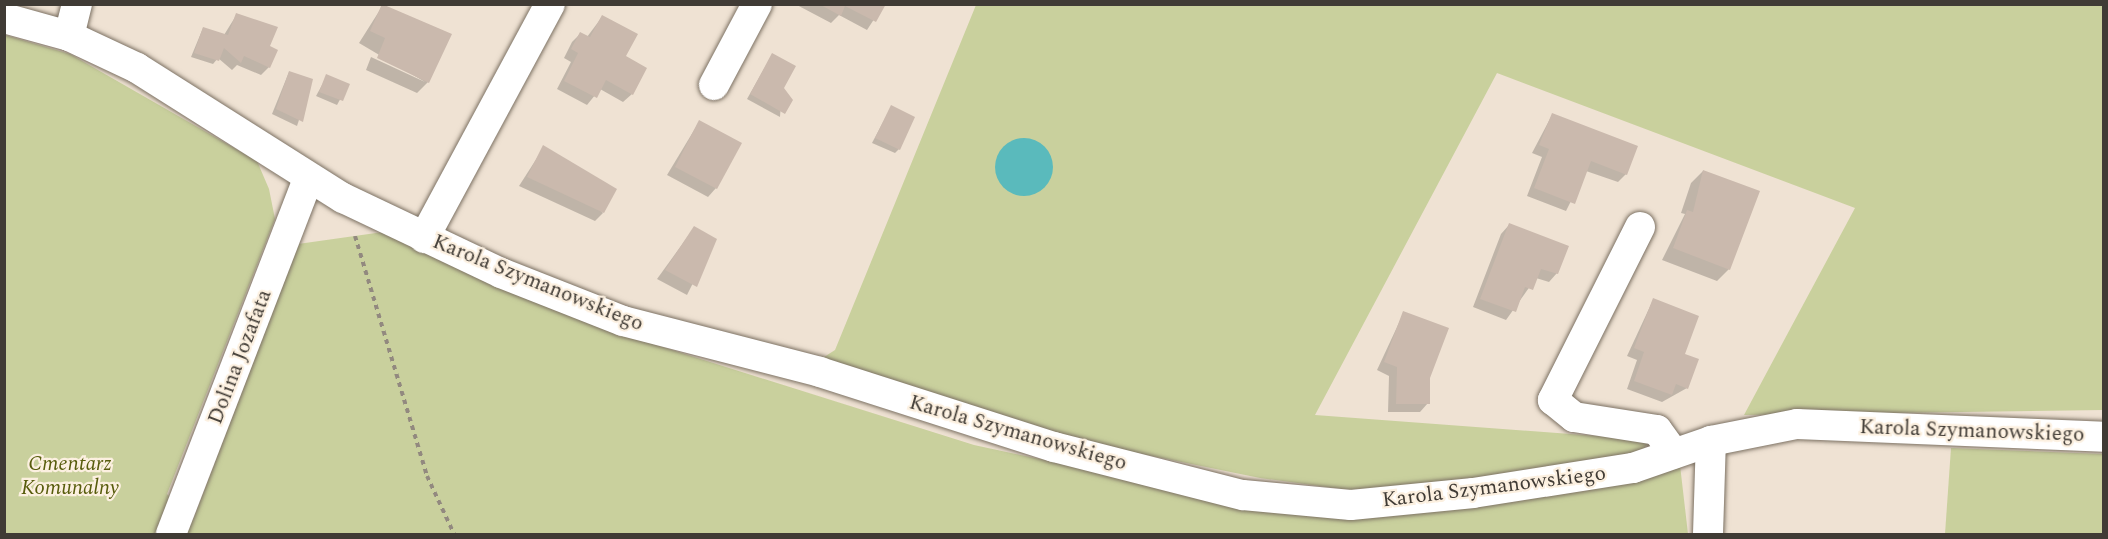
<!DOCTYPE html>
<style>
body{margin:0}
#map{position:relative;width:2108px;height:539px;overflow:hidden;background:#efe2d3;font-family:Spectral,serif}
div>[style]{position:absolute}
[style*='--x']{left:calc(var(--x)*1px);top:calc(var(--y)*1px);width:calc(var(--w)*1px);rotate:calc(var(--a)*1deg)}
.green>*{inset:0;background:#c9d09d}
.water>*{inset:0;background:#5ababc}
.round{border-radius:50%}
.shadow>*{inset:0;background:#0003}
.building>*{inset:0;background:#cab9ad}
.path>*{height:4px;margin-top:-2px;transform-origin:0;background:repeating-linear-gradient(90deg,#92897f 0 4.5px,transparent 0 9px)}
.roads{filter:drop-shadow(0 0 2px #7c7163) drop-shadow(0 0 2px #7c7163)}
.minor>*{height:30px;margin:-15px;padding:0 15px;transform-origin:15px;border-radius:15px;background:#fff}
span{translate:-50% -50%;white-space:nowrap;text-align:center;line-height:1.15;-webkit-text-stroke:4.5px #fcf0e0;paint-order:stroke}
.street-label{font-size:21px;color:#403b35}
.park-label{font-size:21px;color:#575c0c;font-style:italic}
.frame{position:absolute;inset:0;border:6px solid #403b35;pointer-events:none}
</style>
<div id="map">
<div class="green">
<i style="clip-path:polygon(976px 5px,2103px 5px,2103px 410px,1744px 415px,1855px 208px,1497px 73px,1315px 415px,1650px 440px,1638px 457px,1363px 492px,1260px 478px,1083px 442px,821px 359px,835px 350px)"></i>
<i style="clip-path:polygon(5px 35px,70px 54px,257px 161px,269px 189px,275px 219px,167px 494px,193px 520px,298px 244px,383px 232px,631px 337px,974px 445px,1292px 513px,1680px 465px,1688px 534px,5px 534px)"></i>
<i style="clip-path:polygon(1951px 448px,2103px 454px,2103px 534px,1945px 534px)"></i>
</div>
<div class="water">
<i class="round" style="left:995px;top:138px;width:58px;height:58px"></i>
</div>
<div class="shadow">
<i style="clip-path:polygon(795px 4px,884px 4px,867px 30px,839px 15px,831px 23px)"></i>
<i style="clip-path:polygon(383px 5px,428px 82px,417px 93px,366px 70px,371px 57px,425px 82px,359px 43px)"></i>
<i style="clip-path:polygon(237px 14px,268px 47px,269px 67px,261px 75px,237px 65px,232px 70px,218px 58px,213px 64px,191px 57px,203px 28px,224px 35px)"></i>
<i style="clip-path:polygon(602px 17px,624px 57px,632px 94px,623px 102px,600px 89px,587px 105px,557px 89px,571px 62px,564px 58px,572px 42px,580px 34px,587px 37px)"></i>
<i style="clip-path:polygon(772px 55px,782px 88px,780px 117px,747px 99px)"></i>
<i style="clip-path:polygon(289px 72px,312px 80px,297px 126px,272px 114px)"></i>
<i style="clip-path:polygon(327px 76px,348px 85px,337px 105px,316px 96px)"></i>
<i style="clip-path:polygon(891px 107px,899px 149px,895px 153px,872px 143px)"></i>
<i style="clip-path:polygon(1552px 115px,1626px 174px,1618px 182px,1586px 171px,1566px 211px,1527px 196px,1542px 157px,1532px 153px)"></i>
<i style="clip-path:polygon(699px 122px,716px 188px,708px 197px,667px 175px)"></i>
<i style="clip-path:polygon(544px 147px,603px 213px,595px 221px,519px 186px)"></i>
<i style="clip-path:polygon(1703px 171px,1729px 269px,1717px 281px,1662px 260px,1685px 214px,1681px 213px,1691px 183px)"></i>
<i style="clip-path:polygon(1509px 225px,1557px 273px,1549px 282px,1536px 278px,1506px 320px,1473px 307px,1501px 234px)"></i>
<i style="clip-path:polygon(694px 228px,715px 239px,687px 295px,657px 279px)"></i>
<i style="clip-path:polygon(1653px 300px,1687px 388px,1662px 402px,1627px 389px,1637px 360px,1627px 356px)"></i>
<i style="clip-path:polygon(1404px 312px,1428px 378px,1428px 403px,1420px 412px,1388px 412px,1389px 376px,1377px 370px)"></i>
</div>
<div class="building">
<i style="clip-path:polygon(382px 4px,452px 34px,429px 83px,377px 58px,385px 38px,370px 31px)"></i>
<i style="clip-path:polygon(819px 4px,886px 4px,876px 22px,845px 6px,841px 16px)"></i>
<i style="clip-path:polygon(236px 13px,278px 27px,270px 46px,278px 50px,270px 68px,244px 56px,241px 63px,224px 48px,219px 61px,194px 53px,203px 27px,228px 35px)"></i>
<i style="clip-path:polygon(602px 15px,638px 34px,626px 56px,647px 68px,633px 95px,606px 80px,597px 98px,564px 81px,578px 53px,571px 49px,580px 32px,590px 37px)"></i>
<i style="clip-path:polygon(772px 53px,796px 66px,784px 88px,793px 100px,785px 114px,750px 94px)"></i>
<i style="clip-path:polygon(289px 71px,313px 79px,303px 122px,276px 109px)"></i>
<i style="clip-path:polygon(326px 74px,350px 84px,343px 101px,319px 92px)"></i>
<i style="clip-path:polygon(891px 105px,915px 117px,900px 150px,875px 138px)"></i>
<i style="clip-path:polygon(1552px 113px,1638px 146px,1627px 175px,1591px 161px,1575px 204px,1534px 188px,1549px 149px,1539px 145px)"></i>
<i style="clip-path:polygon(699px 120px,742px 143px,717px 189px,675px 167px)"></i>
<i style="clip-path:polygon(543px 145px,617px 189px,604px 213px,527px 177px)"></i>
<i style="clip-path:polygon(1703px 170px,1760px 191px,1730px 270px,1673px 248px,1687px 210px,1693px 212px)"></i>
<i style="clip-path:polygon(1509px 223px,1569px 246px,1558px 274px,1541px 269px,1533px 290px,1525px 287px,1516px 312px,1480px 299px)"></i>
<i style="clip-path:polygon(694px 226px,717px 239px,697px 287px,665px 270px)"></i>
<i style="clip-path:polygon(1653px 298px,1699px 316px,1685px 354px,1699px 359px,1688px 389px,1676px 384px,1672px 395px,1634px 381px,1644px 352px,1634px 348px)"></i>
<i style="clip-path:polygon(1403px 311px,1449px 328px,1430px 378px,1430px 404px,1396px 404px,1397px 367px,1384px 362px)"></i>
</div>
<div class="path">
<i style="--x:355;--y:236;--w:251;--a:73.3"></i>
<i style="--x:427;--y:476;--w:64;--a:65"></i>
</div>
<div class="roads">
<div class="minor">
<i style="--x:4;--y:18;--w:67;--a:15.5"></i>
<i style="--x:69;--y:36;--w:75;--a:25.2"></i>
<i style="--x:137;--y:68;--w:244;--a:32.3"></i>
<i style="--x:343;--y:198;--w:175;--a:25.4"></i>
<i style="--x:501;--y:273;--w:131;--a:21.5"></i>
<i style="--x:623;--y:321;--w:203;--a:14.5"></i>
<i style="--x:820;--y:372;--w:246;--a:17.8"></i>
<i style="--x:1054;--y:447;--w:195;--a:14.3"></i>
<i style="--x:1243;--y:495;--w:108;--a:5.3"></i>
<i style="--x:1351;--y:505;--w:123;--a:-5.6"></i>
<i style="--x:1473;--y:493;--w:162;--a:-8.9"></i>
<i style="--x:1633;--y:468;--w:83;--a:-19.1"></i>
<i style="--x:1711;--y:441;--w:88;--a:-11.2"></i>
<i style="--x:1797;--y:424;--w:307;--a:2.4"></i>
<i style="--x:69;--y:36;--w:33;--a:-76"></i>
<i style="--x:714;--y:85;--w:92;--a:-62"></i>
<i style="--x:1640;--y:227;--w:194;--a:116.7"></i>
<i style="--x:1553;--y:400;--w:27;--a:39"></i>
<i style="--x:1574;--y:417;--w:84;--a:8.9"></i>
<i style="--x:1657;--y:430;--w:29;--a:54"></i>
<i style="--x:424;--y:238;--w:266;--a:-61.7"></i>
<i style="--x:171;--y:534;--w:381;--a:-68.9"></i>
<i style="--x:1708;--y:534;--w:93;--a:-88.2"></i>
</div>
</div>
<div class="street-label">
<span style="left:538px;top:283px;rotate:22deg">Karola Szymanowskiego</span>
<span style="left:240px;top:357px;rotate:-69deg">Dolina Jozafata</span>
<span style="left:1972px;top:431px;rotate:2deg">Karola Szymanowskiego</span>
<span style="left:1018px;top:433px;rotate:16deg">Karola Szymanowskiego</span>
<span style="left:1494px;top:487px;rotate:-7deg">Karola Szymanowskiego</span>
</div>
<div class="park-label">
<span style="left:70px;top:476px">Cmentarz<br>Komunalny</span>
</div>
<div class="frame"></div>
</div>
